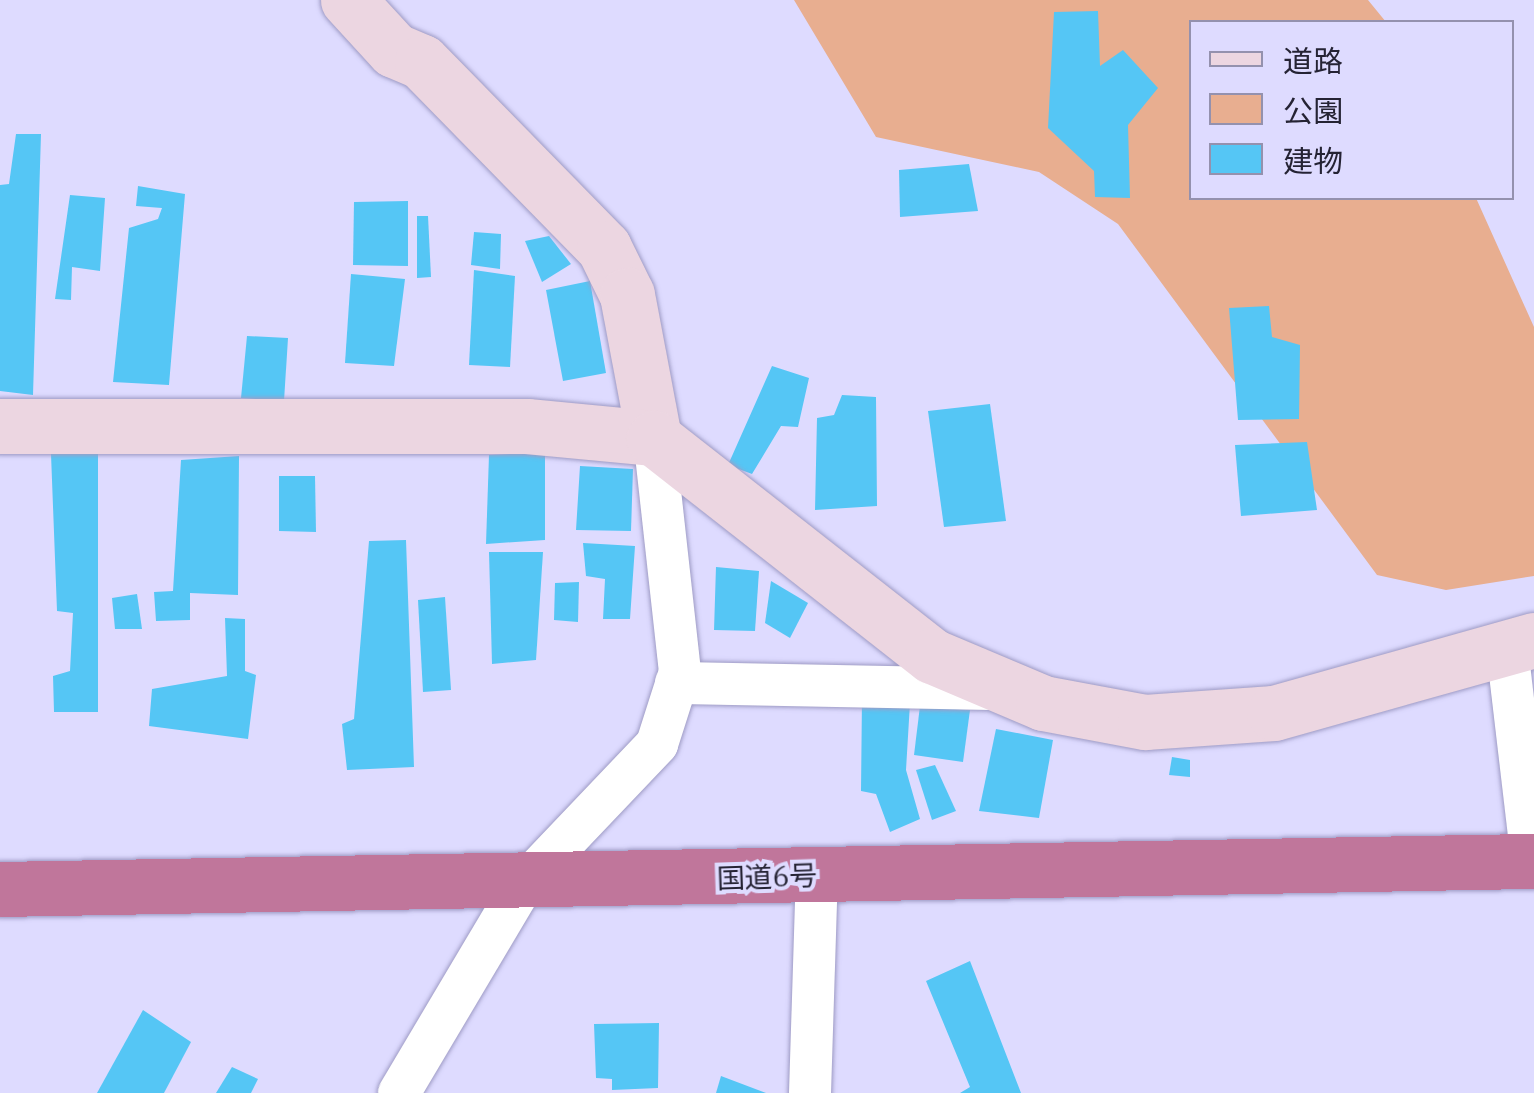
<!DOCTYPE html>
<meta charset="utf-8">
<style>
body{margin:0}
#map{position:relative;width:1534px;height:1093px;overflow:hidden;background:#dedbff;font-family:"IBM Plex Serif","Noto Sans JP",serif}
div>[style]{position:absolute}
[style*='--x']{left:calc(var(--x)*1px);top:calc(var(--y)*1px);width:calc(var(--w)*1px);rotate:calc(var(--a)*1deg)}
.green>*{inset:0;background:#e8ae90}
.building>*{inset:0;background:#55c6f5}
.roads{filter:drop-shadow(0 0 2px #9e9bc5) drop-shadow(0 0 2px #9e9bc5)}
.street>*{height:42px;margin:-21px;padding:0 21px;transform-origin:21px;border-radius:21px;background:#fff}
.secondary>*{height:55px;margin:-27.5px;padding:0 27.5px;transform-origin:27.5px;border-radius:27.5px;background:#ecd6e1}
.highway>*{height:55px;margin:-27.5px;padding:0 27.5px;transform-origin:27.5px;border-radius:27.5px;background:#c0769b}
span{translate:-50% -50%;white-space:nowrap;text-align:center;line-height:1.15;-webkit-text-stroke:8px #dedbff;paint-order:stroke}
.street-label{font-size:28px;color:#252334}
.legend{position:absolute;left:1189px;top:20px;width:325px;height:180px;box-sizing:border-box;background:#dedbff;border:2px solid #9491ae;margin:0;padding:12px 18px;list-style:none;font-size:30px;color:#252334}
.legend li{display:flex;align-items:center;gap:20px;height:50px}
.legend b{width:50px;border:2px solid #9491ae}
</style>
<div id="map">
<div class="green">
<i style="clip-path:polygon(794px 0,1368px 0,1386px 22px,1192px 22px,1192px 198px,1476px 198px,1534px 327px,1534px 576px,1446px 590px,1377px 575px,1118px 224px,1039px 172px,876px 137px)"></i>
</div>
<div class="building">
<i style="clip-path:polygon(1098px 11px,1100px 66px,1123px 50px,1158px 88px,1128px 125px,1130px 198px,1095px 197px,1094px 171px,1048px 128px,1054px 12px)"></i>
<i style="clip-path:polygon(16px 134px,41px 134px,33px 395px,0 391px,0 185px,9px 184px)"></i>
<i style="clip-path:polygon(969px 164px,978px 211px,900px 217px,899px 170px)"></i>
<i style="clip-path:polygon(138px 186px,185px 194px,169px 385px,113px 382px,129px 228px,158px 219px,162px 208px,136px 206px)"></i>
<i style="clip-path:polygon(70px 195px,105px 198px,100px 271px,72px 267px,71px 300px,55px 299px)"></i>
<i style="clip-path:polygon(408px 201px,408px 266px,353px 265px,354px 202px)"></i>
<i style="clip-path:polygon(417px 216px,428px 216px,431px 277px,417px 278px)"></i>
<i style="clip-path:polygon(474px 232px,501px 234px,500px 269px,471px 265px)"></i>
<i style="clip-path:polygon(549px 236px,571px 264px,542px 282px,525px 241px)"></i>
<i style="clip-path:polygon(474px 270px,515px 276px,510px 367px,469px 365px)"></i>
<i style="clip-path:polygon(351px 274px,405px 279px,394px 366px,345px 363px)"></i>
<i style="clip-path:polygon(590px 281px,606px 373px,563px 381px,546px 290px)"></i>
<i style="clip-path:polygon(1269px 306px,1272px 337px,1300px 345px,1299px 419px,1238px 420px,1229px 308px)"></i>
<i style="clip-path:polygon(247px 336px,288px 338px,284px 401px,241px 398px)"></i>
<i style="clip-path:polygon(772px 366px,809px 378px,798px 427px,781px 426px,752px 474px,728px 465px)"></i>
<i style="clip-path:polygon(842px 395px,876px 397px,877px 506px,815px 510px,817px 418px,834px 415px)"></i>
<i style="clip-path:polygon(990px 404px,1006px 521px,944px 527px,928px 411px)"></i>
<i style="clip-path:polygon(1307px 442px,1317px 510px,1241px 516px,1235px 445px)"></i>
<i style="clip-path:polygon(98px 449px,98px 712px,54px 712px,53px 676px,70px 671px,73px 613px,57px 611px,51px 454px)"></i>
<i style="clip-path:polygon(545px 452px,545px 540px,486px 544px,489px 455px)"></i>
<i style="clip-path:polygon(239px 456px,238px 595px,190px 593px,190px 620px,156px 621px,154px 592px,173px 591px,181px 460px)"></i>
<i style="clip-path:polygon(580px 466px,633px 469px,631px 531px,576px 530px)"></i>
<i style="clip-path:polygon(279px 476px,315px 476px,316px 532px,279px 531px)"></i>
<i style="clip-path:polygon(406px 540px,414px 767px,347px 770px,342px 724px,354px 719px,369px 541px)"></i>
<i style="clip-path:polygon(583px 543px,635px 546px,630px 619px,603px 619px,605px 579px,586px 576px)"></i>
<i style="clip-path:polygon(489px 552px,543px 552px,536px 660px,492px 664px)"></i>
<i style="clip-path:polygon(716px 567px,759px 571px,755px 631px,714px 630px)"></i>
<i style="clip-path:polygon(771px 581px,808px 603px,790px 638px,765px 623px)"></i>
<i style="clip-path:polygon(579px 582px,578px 622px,554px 620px,555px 583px)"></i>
<i style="clip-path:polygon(137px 594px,142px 629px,115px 629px,112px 598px)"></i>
<i style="clip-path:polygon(445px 597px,451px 690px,423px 692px,418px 600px)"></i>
<i style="clip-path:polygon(225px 618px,245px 619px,245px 671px,256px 675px,248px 739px,149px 726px,152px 689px,227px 676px)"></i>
<i style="clip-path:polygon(862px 697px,910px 703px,906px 770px,920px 819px,890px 832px,876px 794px,861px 791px)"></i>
<i style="clip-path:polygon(920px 706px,970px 710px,963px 762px,914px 755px)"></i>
<i style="clip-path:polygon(996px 729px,1053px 740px,1039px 818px,979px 811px)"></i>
<i style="clip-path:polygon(1172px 757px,1190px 760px,1190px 777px,1169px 775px)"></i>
<i style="clip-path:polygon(935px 765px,956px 811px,932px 820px,916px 770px)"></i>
<i style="clip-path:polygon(970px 961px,1021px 1093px,960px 1093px,970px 1087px,926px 981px)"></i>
<i style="clip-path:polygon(143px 1010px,191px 1042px,164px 1093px,97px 1093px)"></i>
<i style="clip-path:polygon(659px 1023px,658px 1088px,612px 1090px,612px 1079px,596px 1078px,594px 1024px)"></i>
<i style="clip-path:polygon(232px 1067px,258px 1079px,251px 1093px,216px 1093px)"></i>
<i style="clip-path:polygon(721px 1076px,766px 1093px,716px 1093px)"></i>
</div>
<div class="roads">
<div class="street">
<i style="--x:1507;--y:648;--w:214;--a:83.3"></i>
<i style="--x:676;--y:683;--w:320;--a:1.1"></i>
<i style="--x:399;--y:1093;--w:241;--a:-59.3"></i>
<i style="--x:522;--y:886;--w:196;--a:-46.4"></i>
<i style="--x:657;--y:744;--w:76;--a:-72.3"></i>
<i style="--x:680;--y:672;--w:235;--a:-96.3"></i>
<i style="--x:810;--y:1093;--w:218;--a:-88.2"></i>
</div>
<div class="secondary">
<i style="--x:348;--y:0;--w:68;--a:47.4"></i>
<i style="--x:394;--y:50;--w:30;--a:23"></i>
<i style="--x:422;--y:62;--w:260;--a:45.6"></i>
<i style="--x:604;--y:248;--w:52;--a:63.9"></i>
<i style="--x:627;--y:295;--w:146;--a:79.3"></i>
<i style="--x:0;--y:426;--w:527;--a:0"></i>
<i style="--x:527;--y:426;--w:128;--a:5.4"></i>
<i style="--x:654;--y:438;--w:353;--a:38.1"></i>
<i style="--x:932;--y:656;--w:121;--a:22.9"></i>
<i style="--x:1043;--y:703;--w:104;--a:10.6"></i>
<i style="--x:1145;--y:722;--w:129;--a:-4"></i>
<i style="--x:1274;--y:713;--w:270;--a:-15.7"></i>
</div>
<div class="highway">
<i style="--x:0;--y:889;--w:1534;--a:-1.05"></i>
</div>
</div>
<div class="street-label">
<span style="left:767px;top:877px;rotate:-2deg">国道6号</span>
</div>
<ul class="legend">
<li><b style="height:12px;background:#ecd6e1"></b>道路</li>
<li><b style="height:28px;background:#e8ae90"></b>公園</li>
<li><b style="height:28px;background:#55c6f5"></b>建物</li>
</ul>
</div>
